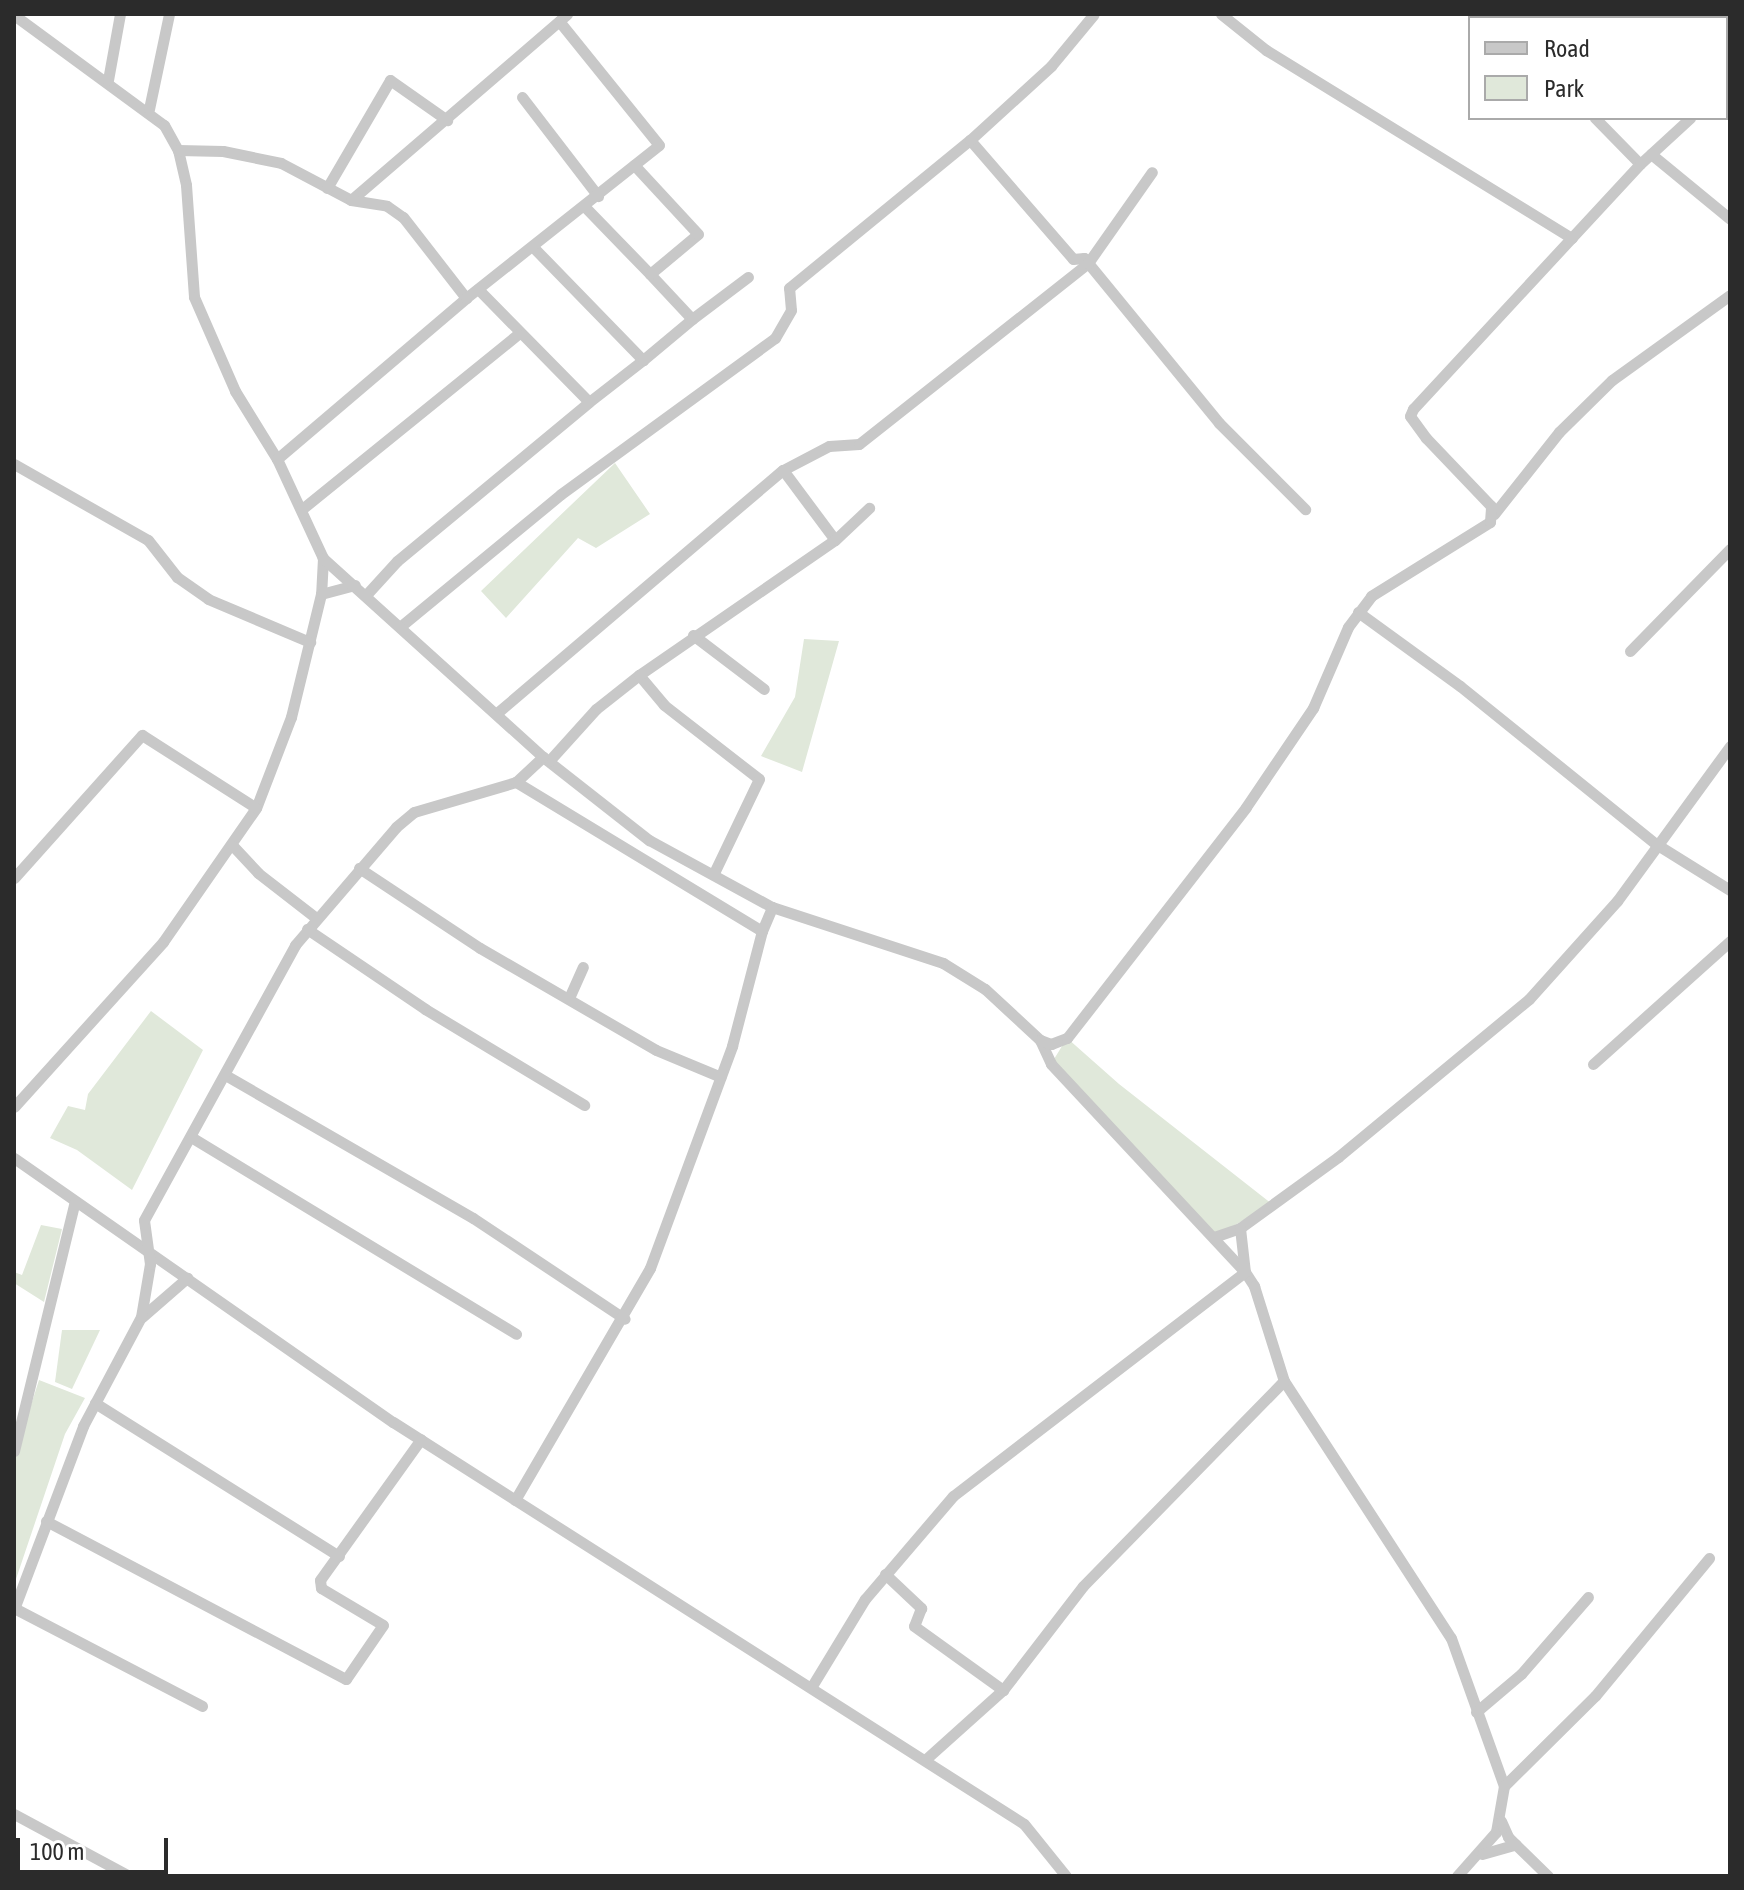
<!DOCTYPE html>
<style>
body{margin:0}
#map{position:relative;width:1744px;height:1890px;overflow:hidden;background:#fff;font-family:"Asap Condensed",sans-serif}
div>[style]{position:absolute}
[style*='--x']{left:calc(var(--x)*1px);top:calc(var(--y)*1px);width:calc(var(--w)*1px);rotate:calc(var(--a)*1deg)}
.green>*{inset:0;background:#e0e8da}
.street>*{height:11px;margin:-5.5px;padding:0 5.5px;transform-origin:5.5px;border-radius:5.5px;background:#c8c8c8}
span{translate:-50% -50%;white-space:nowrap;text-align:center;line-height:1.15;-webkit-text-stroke:8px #fff;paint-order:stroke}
.frame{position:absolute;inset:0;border:16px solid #2b2b2b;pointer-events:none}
.legend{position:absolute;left:1468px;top:16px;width:260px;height:104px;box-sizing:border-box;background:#fff;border:2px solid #aaa;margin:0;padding:10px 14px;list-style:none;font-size:24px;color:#2b2b2b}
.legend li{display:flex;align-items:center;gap:16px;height:40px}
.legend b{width:40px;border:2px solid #aaa}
.scale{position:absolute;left:16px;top:1838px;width:152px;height:36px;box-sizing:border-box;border:4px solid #2b2b2b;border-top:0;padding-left:10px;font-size:24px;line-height:28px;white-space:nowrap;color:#2b2b2b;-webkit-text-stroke:6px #fff;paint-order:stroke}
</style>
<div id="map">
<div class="green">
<i style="clip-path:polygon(615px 463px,650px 514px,596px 548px,578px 538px,506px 618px,481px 591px)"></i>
<i style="clip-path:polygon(804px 639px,839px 641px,802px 772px,761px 756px,795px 697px)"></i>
<i style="clip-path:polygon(151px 1011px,203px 1050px,132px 1190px,77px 1150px,50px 1138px,68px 1106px,85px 1110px,88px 1094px)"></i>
<i style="clip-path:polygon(1067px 1038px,1119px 1084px,1272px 1204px,1214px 1237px,1051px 1064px)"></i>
<i style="clip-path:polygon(41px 1225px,62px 1229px,44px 1302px,14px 1283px,14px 1272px,22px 1275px)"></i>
<i style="clip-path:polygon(62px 1330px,100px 1330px,72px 1389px,55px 1382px)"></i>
<i style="clip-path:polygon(39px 1380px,85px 1398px,65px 1434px,14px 1585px,14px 1458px)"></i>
</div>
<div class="street">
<i style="--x:1221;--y:14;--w:58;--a:38.7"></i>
<i style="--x:1266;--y:50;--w:359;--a:31.6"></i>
<i style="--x:14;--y:15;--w:186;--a:36.3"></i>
<i style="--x:164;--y:125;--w:29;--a:61"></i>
<i style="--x:178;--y:150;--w:36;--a:77"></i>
<i style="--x:186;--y:185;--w:112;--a:85.9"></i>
<i style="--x:194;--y:297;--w:103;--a:66.4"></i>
<i style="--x:235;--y:391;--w:80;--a:58.3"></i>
<i style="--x:277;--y:459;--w:109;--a:65.1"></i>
<i style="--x:323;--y:558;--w:36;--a:93"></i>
<i style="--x:321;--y:594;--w:127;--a:103.7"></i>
<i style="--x:291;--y:717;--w:97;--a:111"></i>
<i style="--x:256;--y:808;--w:163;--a:124.8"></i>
<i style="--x:163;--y:942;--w:222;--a:132.1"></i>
<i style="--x:1537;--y:18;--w:4;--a:-76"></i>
<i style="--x:108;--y:80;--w:67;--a:-79.7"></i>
<i style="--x:1726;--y:86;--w:5;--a:-37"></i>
<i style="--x:522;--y:97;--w:125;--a:52.5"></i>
<i style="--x:149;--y:109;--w:97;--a:-78.1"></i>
<i style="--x:1595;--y:118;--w:64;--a:45.6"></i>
<i style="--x:970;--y:140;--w:157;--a:49.1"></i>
<i style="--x:1073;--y:259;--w:11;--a:-5"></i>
<i style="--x:1084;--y:258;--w:213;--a:50.7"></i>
<i style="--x:1219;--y:423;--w:122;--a:45"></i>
<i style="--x:178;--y:150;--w:45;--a:1.3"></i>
<i style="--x:223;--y:151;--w:59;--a:11.7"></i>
<i style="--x:281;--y:163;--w:79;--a:27.9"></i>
<i style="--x:351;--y:200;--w:285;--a:-40.7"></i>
<i style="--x:1651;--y:154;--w:102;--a:39.4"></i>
<i style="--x:327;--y:188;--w:125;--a:-59.7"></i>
<i style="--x:390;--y:80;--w:70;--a:35.1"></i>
<i style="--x:351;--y:200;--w:36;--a:9"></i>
<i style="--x:387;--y:206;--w:19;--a:35"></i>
<i style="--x:403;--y:217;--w:103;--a:52.1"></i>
<i style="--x:585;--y:207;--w:93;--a:45.9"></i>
<i style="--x:533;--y:247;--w:158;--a:45.8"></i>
<i style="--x:478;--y:289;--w:158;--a:45.5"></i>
<i style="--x:589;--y:402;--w:68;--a:-37.9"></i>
<i style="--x:643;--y:360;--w:64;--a:-39.9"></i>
<i style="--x:692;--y:319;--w:62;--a:-133"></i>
<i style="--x:650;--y:274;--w:62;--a:-39.8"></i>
<i style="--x:698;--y:234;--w:94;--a:-132.8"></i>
<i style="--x:692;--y:319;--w:70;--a:-36.9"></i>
<i style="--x:277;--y:459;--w:248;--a:-40.4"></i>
<i style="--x:466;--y:298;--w:246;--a:-38.4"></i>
<i style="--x:659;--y:145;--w:159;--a:-128.9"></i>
<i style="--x:14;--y:464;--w:154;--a:29.6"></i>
<i style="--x:148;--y:540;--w:47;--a:51.9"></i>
<i style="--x:177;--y:577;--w:38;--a:35"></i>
<i style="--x:208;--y:599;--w:111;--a:22.9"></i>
<i style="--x:783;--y:470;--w:52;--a:-27.6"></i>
<i style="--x:829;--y:446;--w:30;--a:-4"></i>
<i style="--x:859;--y:444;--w:292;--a:-38.3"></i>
<i style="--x:1088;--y:263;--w:111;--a:-54.9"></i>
<i style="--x:302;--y:509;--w:278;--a:-39"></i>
<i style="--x:1494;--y:514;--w:105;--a:-51.6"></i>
<i style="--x:1559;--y:432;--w:74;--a:-44.5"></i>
<i style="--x:1612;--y:380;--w:145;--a:-35.8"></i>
<i style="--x:321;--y:594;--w:35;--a:-15"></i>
<i style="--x:366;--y:595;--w:46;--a:-47.6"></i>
<i style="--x:397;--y:561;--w:249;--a:-39.6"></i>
<i style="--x:1358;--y:612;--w:126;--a:36"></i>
<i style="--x:1460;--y:686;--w:252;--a:38.9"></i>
<i style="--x:1656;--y:844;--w:87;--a:31.9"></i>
<i style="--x:401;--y:626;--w:207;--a:-39.5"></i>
<i style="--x:561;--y:494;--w:265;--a:-36.1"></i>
<i style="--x:775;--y:338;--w:32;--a:-60"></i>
<i style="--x:791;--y:310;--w:22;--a:-95"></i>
<i style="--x:789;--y:288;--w:234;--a:-39.3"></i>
<i style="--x:970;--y:140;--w:110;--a:-42.4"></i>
<i style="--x:1051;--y:66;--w:67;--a:-50.4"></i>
<i style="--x:693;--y:635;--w:89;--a:37.3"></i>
<i style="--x:1630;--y:651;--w:143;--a:-45.6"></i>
<i style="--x:639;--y:675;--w:39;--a:50"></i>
<i style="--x:664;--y:705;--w:120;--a:37.9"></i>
<i style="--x:759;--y:779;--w:106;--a:115.6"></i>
<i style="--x:497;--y:713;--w:375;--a:-40.4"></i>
<i style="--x:783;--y:470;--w:87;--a:53.4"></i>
<i style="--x:543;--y:757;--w:135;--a:38.1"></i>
<i style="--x:649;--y:840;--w:140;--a:28.6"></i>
<i style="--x:772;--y:907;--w:180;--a:18.1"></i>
<i style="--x:943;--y:963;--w:49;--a:31.8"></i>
<i style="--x:985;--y:989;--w:75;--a:42.8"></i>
<i style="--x:1040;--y:1040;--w:26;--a:65"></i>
<i style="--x:1051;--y:1064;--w:284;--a:47"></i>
<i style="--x:1245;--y:1272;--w:17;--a:57"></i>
<i style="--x:1254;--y:1286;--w:100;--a:72.5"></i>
<i style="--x:1284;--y:1381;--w:306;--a:57"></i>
<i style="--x:1451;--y:1638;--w:157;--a:70.3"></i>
<i style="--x:1504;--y:1786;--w:47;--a:99.9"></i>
<i style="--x:1496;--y:1832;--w:59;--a:131.6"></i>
<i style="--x:549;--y:761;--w:70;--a:-47.9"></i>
<i style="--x:596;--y:709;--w:55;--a:-38.3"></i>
<i style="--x:639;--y:675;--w:238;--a:-34.6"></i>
<i style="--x:835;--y:540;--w:47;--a:-43.3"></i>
<i style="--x:233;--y:846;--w:37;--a:47"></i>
<i style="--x:258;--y:873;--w:72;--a:37.7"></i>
<i style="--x:359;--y:868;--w:145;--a:33.5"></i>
<i style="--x:480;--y:948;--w:203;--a:30.1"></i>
<i style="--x:656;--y:1050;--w:70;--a:22.6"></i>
<i style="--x:14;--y:878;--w:192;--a:-48.2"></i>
<i style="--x:142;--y:735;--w:135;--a:32.6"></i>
<i style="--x:307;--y:929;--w:143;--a:34.1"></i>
<i style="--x:425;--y:1009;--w:186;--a:31.1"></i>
<i style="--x:762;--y:931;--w:26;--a:-67"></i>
<i style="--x:569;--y:998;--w:34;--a:-66"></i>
<i style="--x:1040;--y:1040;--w:12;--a:20"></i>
<i style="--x:1051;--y:1044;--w:17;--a:-21"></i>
<i style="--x:1067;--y:1038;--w:292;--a:-52.2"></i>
<i style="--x:1246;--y:807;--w:120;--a:-55.9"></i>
<i style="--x:1313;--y:708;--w:88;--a:-66.6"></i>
<i style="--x:1348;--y:627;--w:39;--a:-53"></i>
<i style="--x:1371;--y:596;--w:140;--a:-31.9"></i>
<i style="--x:1490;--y:522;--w:16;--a:-86"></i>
<i style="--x:1491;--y:506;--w:94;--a:-133.7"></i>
<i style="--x:1426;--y:438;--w:27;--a:-126"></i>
<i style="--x:1410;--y:416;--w:8;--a:-67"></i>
<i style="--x:1413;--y:409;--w:334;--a:-47.2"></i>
<i style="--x:1640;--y:164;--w:68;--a:-42.6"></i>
<i style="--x:1593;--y:1064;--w:184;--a:-41.9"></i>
<i style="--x:227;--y:1076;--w:284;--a:30"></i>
<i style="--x:473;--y:1218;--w:182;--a:33.6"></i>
<i style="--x:191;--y:1137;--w:380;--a:31.2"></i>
<i style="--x:14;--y:1158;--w:462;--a:34.9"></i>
<i style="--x:393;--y:1422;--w:748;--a:32.5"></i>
<i style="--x:1024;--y:1824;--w:67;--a:51.1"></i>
<i style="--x:1214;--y:1237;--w:28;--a:-19"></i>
<i style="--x:1240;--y:1228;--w:121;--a:-35.9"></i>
<i style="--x:1338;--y:1157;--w:248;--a:-39.6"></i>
<i style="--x:1529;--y:999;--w:132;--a:-48.1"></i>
<i style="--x:1617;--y:901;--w:192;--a:-53.9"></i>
<i style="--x:142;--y:1317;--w:60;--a:-40.9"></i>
<i style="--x:95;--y:1403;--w:288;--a:32.1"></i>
<i style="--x:14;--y:1451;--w:257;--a:-76.3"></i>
<i style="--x:515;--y:1500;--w:268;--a:-59.8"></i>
<i style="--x:650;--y:1268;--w:237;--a:-69.7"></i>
<i style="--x:732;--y:1046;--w:119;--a:-75.4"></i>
<i style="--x:762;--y:931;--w:288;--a:-148.8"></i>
<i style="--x:46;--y:1521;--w:339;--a:27.8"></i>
<i style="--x:346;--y:1679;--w:65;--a:-55.6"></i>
<i style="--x:383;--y:1625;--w:72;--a:-149.2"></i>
<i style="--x:321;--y:1588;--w:8;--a:-97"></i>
<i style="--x:320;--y:1580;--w:173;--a:-54.4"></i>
<i style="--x:885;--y:1574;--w:50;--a:43.4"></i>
<i style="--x:921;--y:1608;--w:19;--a:111"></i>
<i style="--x:914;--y:1626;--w:110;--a:35.7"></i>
<i style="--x:14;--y:1608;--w:212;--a:27.5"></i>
<i style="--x:14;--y:1609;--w:196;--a:-69.3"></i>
<i style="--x:83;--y:1426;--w:123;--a:-62"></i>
<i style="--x:141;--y:1317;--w:54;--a:-80.4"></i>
<i style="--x:150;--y:1264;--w:44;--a:-97.8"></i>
<i style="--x:144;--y:1220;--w:314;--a:-61.2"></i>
<i style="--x:295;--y:945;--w:155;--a:-49.4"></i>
<i style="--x:396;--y:827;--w:23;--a:-40"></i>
<i style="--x:414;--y:812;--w:106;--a:-16.4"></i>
<i style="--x:516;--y:782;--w:37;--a:-43"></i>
<i style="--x:543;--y:757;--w:297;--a:-137.9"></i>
<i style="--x:812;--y:1686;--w:102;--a:-58.7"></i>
<i style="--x:865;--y:1599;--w:135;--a:-49.5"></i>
<i style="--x:953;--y:1496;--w:368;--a:-37.5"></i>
<i style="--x:1245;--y:1272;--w:44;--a:-96.5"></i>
<i style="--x:1476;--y:1712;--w:59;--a:-40.2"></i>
<i style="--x:1521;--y:1674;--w:102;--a:-49"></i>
<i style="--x:926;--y:1759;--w:103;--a:-41.9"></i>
<i style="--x:1003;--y:1690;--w:131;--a:-52.4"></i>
<i style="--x:1083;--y:1586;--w:287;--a:-45.6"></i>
<i style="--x:1504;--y:1786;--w:128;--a:-44.7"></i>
<i style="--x:1595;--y:1696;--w:179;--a:-50.4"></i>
<i style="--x:14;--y:1814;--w:131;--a:28.3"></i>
<i style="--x:1501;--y:1821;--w:17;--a:66"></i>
<i style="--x:1508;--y:1837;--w:56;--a:44.3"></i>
<i style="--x:1482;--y:1854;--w:35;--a:-16"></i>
</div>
<div class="frame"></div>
<ul class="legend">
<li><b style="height:10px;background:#c8c8c8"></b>Road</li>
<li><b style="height:22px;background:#e0e8da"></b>Park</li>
</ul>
<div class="scale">100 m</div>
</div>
